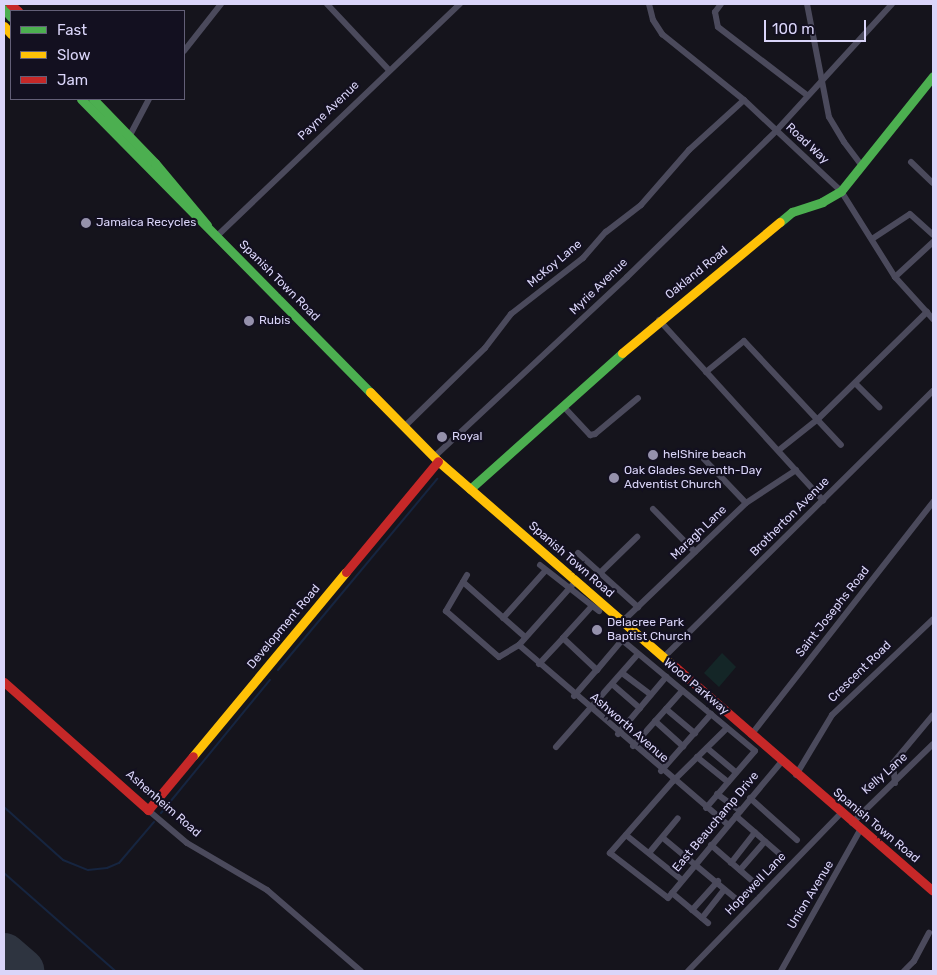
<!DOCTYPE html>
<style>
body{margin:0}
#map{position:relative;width:937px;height:975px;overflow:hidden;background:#15141c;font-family:Rubik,sans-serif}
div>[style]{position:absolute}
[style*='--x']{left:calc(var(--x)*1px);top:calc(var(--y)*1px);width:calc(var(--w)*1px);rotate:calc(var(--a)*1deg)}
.green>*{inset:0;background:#142627}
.stream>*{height:2px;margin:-1px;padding:0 1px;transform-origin:1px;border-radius:1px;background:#162540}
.runway>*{height:46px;margin:-23px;padding:0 23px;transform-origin:23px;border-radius:23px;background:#2e3440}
.street>*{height:6px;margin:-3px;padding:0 3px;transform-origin:3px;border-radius:3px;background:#4b4a5c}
.fast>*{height:9px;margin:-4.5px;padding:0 4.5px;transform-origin:4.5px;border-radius:4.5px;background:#4caf50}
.slow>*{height:9px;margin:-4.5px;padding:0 4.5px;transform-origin:4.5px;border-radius:4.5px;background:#ffc107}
.jam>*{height:9px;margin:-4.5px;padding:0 4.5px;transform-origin:4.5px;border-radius:4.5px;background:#c62828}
.dots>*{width:14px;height:14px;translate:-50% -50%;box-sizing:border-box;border:2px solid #131020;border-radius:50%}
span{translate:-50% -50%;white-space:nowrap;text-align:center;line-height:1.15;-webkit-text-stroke:4.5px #131020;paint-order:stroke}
.street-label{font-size:12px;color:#dad5f9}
.poi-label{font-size:12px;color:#dad5f9}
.left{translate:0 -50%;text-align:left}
.frame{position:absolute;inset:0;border:5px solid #dad5f9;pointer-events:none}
.legend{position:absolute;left:10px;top:10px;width:175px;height:90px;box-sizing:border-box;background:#131020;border:1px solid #635f77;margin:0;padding:6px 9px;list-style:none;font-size:15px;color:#dad5f9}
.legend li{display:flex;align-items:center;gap:10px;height:25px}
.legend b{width:25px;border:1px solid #635f77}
.scale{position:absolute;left:764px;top:20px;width:102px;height:22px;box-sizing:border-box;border:2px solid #dad5f9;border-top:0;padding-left:6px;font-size:15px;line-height:18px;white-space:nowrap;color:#dad5f9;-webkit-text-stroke:4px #131020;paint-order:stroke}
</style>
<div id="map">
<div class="green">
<i style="clip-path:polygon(722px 653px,736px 667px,719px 687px,704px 673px)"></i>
</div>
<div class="stream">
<i style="--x:278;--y:670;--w:249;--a:-50.2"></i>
<i style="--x:4;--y:807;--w:79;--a:41.9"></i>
<i style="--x:63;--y:860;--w:27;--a:22"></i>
<i style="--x:88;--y:870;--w:19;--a:-6"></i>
<i style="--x:107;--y:868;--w:13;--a:-23"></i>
<i style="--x:119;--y:863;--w:54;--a:-49.5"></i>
<i style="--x:161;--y:813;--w:172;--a:-50.7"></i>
<i style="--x:4;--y:873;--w:148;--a:41.4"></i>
</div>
<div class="runway">
<i style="--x:4;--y:956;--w:23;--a:41"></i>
</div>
<div class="street">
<i style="--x:327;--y:4;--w:91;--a:46.8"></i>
<i style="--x:649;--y:4;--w:16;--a:76"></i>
<i style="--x:653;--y:20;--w:17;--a:57"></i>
<i style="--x:662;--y:34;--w:105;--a:38.8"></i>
<i style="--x:744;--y:100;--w:133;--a:43.2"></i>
<i style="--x:841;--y:191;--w:102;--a:57.9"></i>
<i style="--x:895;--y:277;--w:57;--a:47.9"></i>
<i style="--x:721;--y:4;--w:10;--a:127"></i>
<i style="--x:715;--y:12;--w:15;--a:79"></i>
<i style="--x:718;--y:27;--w:112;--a:37.4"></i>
<i style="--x:807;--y:4;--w:115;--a:79"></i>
<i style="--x:829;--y:117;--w:29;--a:59"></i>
<i style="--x:844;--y:142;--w:30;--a:53"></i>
<i style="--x:184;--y:51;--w:60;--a:-51.8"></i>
<i style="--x:129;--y:137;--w:43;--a:-62.2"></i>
<i style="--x:911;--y:162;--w:30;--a:44"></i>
<i style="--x:217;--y:236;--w:336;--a:-43.7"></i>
<i style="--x:872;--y:239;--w:45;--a:-33.3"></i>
<i style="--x:910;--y:214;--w:31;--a:42"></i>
<i style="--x:895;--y:277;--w:52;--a:-42.6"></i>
<i style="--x:659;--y:320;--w:244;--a:47.7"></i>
<i style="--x:706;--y:372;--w:49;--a:-39.2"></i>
<i style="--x:744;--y:341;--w:142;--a:47"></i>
<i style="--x:856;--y:384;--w:33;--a:45"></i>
<i style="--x:563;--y:406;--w:40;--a:47"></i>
<i style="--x:590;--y:435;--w:5;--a:-11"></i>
<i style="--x:595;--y:434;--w:56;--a:-39.9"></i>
<i style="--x:404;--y:427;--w:113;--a:-44.3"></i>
<i style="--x:485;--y:348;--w:43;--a:-52.6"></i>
<i style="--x:511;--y:314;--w:91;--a:-37.9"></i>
<i style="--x:583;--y:258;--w:35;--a:-49"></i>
<i style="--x:606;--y:232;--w:44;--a:-37.6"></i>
<i style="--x:641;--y:205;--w:73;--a:-48.9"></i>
<i style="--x:689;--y:150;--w:74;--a:-42.3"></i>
<i style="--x:779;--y:450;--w:50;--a:-38.5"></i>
<i style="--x:818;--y:419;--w:153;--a:-44.5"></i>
<i style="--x:434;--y:457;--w:264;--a:-43"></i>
<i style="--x:627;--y:277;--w:209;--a:-44.4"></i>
<i style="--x:776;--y:131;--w:172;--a:-47.6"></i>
<i style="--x:703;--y:458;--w:62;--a:46.3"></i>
<i style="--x:653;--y:509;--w:60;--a:45.7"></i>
<i style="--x:578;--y:553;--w:81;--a:42"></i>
<i style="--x:540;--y:565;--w:75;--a:37.9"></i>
<i style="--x:600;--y:573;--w:52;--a:-44.2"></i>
<i style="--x:467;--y:575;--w:42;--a:120.3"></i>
<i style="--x:446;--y:611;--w:70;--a:41"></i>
<i style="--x:499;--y:657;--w:23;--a:-31"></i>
<i style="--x:519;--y:645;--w:86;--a:-48.3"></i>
<i style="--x:463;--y:582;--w:83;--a:41.6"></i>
<i style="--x:592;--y:606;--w:43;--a:132.2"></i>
<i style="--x:563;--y:638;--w:47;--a:43.3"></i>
<i style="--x:597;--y:670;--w:39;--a:-50"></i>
<i style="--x:622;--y:640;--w:173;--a:39.8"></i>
<i style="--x:755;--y:751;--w:75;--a:130.7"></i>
<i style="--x:503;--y:618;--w:64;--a:-48.1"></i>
<i style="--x:623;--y:621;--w:170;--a:-43.8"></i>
<i style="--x:746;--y:503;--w:60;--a:-33.4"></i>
<i style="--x:519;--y:645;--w:276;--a:40.7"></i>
<i style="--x:663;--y:658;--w:380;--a:-44.7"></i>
<i style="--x:539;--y:664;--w:35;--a:-47"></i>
<i style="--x:622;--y:673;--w:36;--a:37"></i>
<i style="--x:612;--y:684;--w:37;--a:41"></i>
<i style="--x:574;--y:696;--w:35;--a:-49"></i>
<i style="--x:666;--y:709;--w:38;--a:40"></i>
<i style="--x:655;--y:721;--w:38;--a:42"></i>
<i style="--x:727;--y:728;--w:76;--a:135.5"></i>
<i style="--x:673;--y:781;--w:96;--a:131.2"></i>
<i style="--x:610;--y:853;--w:73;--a:37.8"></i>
<i style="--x:668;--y:898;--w:178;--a:-50.2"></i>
<i style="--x:618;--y:734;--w:75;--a:-49.9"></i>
<i style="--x:751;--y:735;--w:296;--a:-52"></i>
<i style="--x:633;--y:746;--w:74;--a:-48.3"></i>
<i style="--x:556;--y:747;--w:124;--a:-48.6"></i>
<i style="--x:707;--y:748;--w:38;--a:40"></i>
<i style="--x:697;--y:757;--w:40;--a:39"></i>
<i style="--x:661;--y:771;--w:76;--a:-48.7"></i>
<i style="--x:796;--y:775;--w:70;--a:-59"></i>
<i style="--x:832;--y:715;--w:139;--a:-43.5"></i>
<i style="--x:895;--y:783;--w:20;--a:-96"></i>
<i style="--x:893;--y:763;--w:62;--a:-50.2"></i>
<i style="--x:717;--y:794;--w:29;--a:36"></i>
<i style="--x:750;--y:798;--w:63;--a:41.8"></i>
<i style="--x:148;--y:810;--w:51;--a:40.2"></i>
<i style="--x:187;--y:843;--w:93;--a:30.4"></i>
<i style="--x:267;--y:890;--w:124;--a:40.8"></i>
<i style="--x:736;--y:816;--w:61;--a:41"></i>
<i style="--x:852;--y:823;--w:113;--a:-44.3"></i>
<i style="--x:626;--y:835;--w:72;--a:38.8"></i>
<i style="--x:663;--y:838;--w:102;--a:39.8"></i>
<i style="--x:711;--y:845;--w:61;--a:41"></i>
<i style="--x:649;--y:853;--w:45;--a:-50.4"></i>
<i style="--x:731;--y:863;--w:39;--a:-52"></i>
<i style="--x:740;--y:870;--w:38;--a:-49"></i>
<i style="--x:672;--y:893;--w:47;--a:39.8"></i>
<i style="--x:692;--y:910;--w:39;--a:-48"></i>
<i style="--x:702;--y:918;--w:36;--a:-52"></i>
<i style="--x:688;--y:971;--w:220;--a:-45.9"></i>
<i style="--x:781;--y:971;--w:162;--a:-60.7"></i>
<i style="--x:904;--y:971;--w:14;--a:-45"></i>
<i style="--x:914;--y:961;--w:32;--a:-62"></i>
</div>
<div class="fast">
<i style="--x:4;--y:9;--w:11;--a:49"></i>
<i style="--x:81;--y:99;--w:412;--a:45.4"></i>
<i style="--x:93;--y:99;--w:89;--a:45.9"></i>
<i style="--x:155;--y:163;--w:81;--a:50"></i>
<i style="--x:780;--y:222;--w:16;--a:-40"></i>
<i style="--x:792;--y:212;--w:32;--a:-18"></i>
<i style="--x:822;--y:202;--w:22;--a:-30"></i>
<i style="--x:841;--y:191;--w:147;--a:-51.3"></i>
<i style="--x:470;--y:489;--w:204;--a:-41.8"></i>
</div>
<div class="slow">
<i style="--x:4;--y:26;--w:11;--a:49"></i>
<i style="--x:622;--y:353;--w:205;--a:-39.7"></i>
<i style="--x:370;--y:392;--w:97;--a:45.4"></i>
<i style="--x:438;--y:461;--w:311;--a:41"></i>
<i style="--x:193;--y:756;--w:239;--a:-50.3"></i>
</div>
<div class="jam">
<i style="--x:10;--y:4;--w:11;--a:41"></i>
<i style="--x:346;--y:572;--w:144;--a:-50.3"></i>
<i style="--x:673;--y:665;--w:344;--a:41"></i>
<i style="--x:4;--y:682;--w:193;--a:41.6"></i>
<i style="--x:148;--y:810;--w:70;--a:-50.2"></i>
</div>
<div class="dots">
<i style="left:86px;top:223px;background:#9591ac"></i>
<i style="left:249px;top:321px;background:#9591ac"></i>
<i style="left:442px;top:437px;background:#9591ac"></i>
<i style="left:653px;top:455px;background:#9591ac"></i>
<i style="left:614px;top:478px;background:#9591ac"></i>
<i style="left:597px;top:630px;background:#9591ac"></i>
</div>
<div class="street-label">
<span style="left:329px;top:111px;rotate:-44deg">Payne Avenue</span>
<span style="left:807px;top:144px;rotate:43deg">Road Way</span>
<span style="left:555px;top:264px;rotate:-40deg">McKoy Lane</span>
<span style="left:697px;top:273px;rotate:-39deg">Oakland Road</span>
<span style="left:279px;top:281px;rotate:45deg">Spanish Town Road</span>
<span style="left:599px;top:287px;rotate:-44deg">Myrie Avenue</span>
<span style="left:790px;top:517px;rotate:-45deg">Brotherton Avenue</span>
<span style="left:699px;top:533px;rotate:-44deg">Maragh Lane</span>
<span style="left:571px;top:560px;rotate:41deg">Spanish Town Road</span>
<span style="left:833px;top:612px;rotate:-52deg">Saint Josephs Road</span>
<span style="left:284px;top:627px;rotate:-50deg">Development Road</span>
<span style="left:860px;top:672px;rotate:-44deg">Crescent Road</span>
<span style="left:696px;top:687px;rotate:40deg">Wood Parkway</span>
<span style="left:629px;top:728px;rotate:41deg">Ashworth Avenue</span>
<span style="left:885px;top:774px;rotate:-41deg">Kelly Lane</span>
<span style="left:163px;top:804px;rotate:41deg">Ashenheim Road</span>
<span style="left:716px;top:822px;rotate:-50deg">East Beauchamp Drive</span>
<span style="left:876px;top:826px;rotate:40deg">Spanish Town Road</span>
<span style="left:756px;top:884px;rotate:-46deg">Hopewell Lane</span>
<span style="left:811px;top:895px;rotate:-59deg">Union Avenue</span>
</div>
<div class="poi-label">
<span class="left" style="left:96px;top:223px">Jamaica Recycles</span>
<span class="left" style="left:259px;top:321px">Rubis</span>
<span class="left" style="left:452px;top:437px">Royal</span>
<span class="left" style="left:663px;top:455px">helShire beach</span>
<span class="left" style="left:624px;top:478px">Oak Glades Seventh-Day<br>Adventist Church</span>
<span class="left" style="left:607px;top:630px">Delacree Park<br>Baptist Church</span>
</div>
<div class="frame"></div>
<ul class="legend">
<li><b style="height:6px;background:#4caf50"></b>Fast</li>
<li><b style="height:6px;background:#ffc107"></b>Slow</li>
<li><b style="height:6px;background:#c62828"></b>Jam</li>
</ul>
<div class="scale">100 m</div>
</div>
